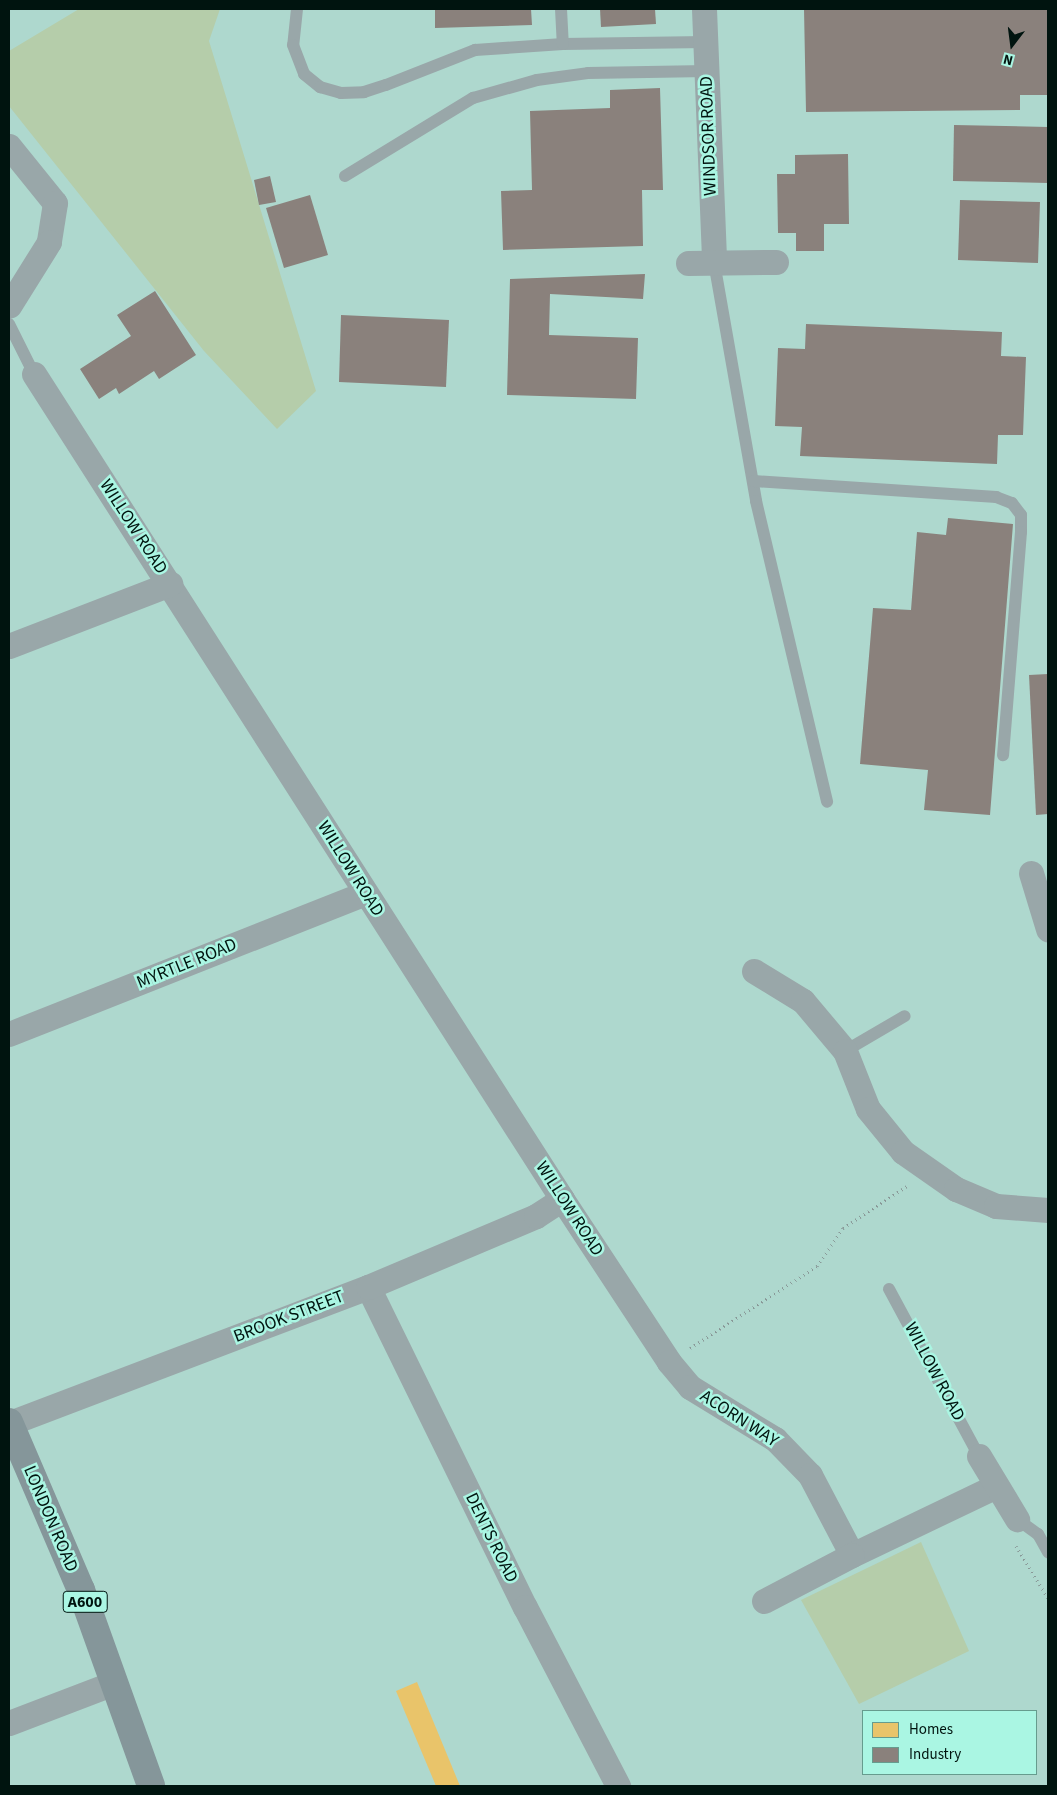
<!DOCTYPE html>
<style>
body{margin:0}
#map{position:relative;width:1057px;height:1795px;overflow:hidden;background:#aed8ce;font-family:"Source Sans 3",sans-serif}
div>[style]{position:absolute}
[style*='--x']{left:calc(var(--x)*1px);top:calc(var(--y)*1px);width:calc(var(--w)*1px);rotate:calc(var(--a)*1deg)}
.green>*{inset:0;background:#b5cdaa}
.homes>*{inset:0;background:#e9c46a}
.industry>*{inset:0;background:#8a817c}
.path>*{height:3px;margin-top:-1.5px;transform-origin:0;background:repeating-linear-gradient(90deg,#899998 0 1px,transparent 0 5px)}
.lane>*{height:12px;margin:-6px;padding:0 6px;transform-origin:6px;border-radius:6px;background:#99a7a9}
.street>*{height:25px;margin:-12.5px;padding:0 12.5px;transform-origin:12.5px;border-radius:12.5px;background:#99a7a9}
.primary>*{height:28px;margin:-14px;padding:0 14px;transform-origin:14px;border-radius:14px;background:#85969a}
span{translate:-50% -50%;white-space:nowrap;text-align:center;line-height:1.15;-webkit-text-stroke:5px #aaf6e3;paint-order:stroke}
.shield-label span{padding:1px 4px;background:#aaf6e3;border:1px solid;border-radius:4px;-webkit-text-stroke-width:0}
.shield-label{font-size:16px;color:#00140f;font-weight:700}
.street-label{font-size:18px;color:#00140f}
.frame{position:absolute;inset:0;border:10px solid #00140f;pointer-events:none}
.legend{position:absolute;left:862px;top:1710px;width:175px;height:65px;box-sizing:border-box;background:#aaf6e3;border:1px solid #669c8e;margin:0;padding:6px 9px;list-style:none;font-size:15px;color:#00140f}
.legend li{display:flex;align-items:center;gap:10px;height:25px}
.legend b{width:25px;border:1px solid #669c8e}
.north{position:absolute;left:987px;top:20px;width:50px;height:50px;-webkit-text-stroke:4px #aaf6e3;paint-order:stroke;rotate:195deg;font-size:14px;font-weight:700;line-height:20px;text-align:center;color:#00140f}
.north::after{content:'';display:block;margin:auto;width:18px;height:22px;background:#00140f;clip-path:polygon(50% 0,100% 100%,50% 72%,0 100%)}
</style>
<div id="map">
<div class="green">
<i style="clip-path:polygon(79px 9px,220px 9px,209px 41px,316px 391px,277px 429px,204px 351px,9px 106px,9px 51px)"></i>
<i style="clip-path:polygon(921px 1542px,969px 1651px,859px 1704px,801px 1600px)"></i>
</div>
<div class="homes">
<i style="clip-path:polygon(417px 1682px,460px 1786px,436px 1786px,396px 1691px)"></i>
</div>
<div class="industry">
<i style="clip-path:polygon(435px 9px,531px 9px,532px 25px,435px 28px)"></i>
<i style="clip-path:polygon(600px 9px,655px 9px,656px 24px,601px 27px)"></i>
<i style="clip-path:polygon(804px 9px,1048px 9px,1048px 95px,1020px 95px,1020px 110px,806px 112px)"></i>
<i style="clip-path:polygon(660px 88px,663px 190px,642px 190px,643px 246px,503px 250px,501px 191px,532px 190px,530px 111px,610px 108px,610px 90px)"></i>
<i style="clip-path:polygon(954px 125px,1048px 127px,1048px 183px,953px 181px)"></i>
<i style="clip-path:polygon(848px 154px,849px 224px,824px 224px,824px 251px,796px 251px,796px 233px,778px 233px,777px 174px,795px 174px,795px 155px)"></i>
<i style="clip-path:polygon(270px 176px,276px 202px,259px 205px,254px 180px)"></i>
<i style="clip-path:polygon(310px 195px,328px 255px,284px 268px,266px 208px)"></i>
<i style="clip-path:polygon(960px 200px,1040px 202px,1038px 263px,958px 260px)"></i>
<i style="clip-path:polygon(645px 274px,643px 299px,550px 294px,549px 335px,638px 338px,636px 399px,507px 395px,510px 279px)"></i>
<i style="clip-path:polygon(155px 291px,196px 355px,159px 379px,154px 371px,119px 394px,116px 388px,99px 399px,80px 369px,131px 336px,117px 315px)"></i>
<i style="clip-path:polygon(341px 315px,449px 320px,446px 387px,339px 382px)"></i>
<i style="clip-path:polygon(806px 324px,1002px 332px,1001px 356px,1026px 357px,1023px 435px,998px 435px,997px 464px,800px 456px,802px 427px,775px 426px,778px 348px,805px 349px)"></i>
<i style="clip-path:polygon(948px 518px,1013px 524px,990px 815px,924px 810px,928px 770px,860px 764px,873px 608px,911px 610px,917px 532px,946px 535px)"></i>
<i style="clip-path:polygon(1048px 674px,1048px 814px,1036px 815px,1029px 675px)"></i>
</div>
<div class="path">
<i style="--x:690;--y:1348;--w:151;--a:-32.8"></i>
<i style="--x:817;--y:1266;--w:46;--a:-55.6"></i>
<i style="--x:843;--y:1228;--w:77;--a:-33.3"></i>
<i style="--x:1016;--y:1546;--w:61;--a:58.4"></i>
</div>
<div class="lane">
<i style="--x:297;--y:9;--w:36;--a:96"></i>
<i style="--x:293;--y:45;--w:31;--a:69"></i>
<i style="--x:304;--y:74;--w:21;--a:39"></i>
<i style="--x:320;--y:87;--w:22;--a:16"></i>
<i style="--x:341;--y:93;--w:23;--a:-2"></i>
<i style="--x:364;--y:92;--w:23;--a:-18"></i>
<i style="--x:386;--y:85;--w:96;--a:-21.5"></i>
<i style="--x:475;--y:50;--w:88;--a:-3.9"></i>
<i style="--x:563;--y:44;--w:143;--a:-0.8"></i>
<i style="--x:561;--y:9;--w:35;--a:87"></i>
<i style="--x:345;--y:176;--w:150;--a:-31.4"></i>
<i style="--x:473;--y:98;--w:66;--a:-15.7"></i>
<i style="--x:537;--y:80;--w:51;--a:-7.8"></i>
<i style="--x:588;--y:73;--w:119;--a:-1"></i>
<i style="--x:714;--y:262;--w:243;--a:80"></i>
<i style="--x:756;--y:501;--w:309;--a:76.7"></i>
<i style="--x:9;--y:324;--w:56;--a:63.4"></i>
<i style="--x:754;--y:481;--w:243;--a:3.8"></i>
<i style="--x:996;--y:497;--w:17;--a:21"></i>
<i style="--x:1012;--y:503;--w:15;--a:53"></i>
<i style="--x:1021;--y:515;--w:17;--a:90"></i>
<i style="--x:1021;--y:532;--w:224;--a:94.6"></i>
<i style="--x:845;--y:1051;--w:69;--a:-30.3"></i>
<i style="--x:889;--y:1289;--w:190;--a:61.7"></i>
<i style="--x:1017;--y:1519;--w:26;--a:36"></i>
<i style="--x:1038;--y:1534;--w:21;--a:61"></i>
</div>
<div class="street">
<i style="--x:704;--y:9;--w:253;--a:87.7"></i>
<i style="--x:9;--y:146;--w:73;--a:51.1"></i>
<i style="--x:55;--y:203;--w:39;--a:99"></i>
<i style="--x:49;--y:242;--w:75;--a:122"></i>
<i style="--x:688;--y:263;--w:88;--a:-0.7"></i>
<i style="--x:34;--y:374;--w:979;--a:57.38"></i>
<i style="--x:562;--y:1199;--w:195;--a:56.7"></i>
<i style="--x:669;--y:1362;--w:33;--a:50"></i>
<i style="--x:690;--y:1387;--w:100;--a:31.5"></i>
<i style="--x:775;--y:1439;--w:50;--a:45.8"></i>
<i style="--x:810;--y:1475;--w:90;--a:62.3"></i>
<i style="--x:852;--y:1555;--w:160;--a:-25.6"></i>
<i style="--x:9;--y:646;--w:173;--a:-21.1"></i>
<i style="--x:1031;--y:873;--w:59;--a:73.1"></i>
<i style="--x:754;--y:971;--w:57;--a:31.5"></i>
<i style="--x:803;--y:1001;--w:65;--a:50"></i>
<i style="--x:845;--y:1051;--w:62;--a:68.4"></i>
<i style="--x:868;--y:1109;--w:55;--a:50.9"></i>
<i style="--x:903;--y:1152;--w:65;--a:34.9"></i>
<i style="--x:956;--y:1189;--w:43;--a:23"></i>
<i style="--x:996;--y:1206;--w:52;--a:4.4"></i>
<i style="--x:9;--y:1034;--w:383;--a:-21.6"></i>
<i style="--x:368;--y:1287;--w:356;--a:63.9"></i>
<i style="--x:525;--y:1607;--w:202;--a:62.5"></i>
<i style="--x:10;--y:1423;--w:383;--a:-20.8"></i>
<i style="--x:368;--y:1287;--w:182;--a:-22.9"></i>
<i style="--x:536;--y:1216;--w:31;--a:-33"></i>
<i style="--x:979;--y:1456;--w:74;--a:58.9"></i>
<i style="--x:764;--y:1601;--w:99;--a:-27.6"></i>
<i style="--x:9;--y:1723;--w:112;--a:-20.9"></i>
</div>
<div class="primary">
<i style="--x:9;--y:1422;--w:183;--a:66.8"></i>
<i style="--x:81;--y:1590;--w:208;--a:70.3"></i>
</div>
<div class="shield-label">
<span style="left:85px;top:1602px">A600</span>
</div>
<div class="street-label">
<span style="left:709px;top:136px;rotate:-92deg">WINDSOR ROAD</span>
<span style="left:133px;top:527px;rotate:57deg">WILLOW ROAD</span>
<span style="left:350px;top:869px;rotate:58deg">WILLOW ROAD</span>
<span style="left:187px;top:964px;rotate:-22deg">MYRTLE ROAD</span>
<span style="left:569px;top:1209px;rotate:57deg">WILLOW ROAD</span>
<span style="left:289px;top:1317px;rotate:-21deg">BROOK STREET</span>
<span style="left:934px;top:1372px;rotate:62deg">WILLOW ROAD</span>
<span style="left:739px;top:1419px;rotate:33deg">ACORN WAY</span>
<span style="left:50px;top:1519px;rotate:67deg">LONDON ROAD</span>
<span style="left:491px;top:1538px;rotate:64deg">DENTS ROAD</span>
</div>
<div class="frame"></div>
<ul class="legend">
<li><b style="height:14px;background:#e9c46a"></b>Homes</li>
<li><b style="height:14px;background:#8a817c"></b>Industry</li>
</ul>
<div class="north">N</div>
</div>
